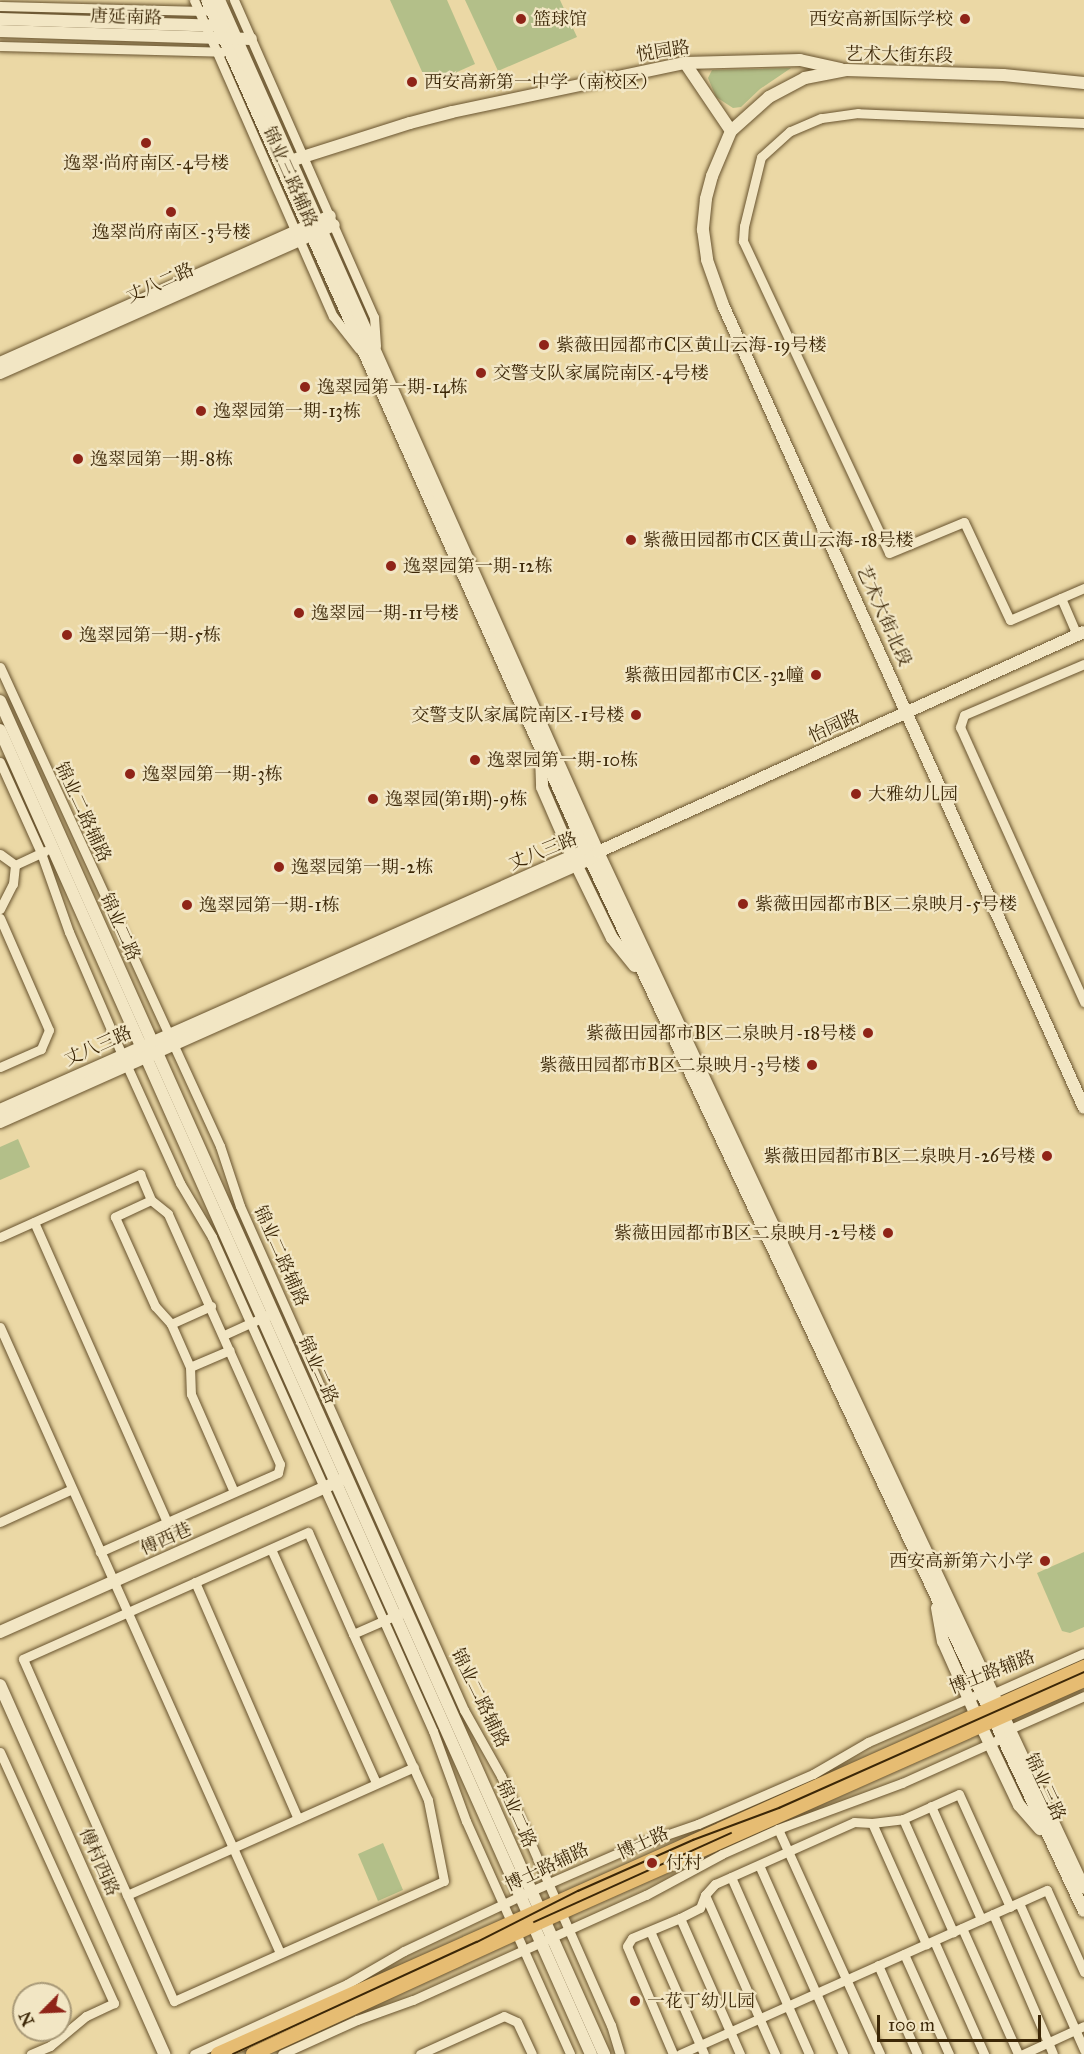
<!DOCTYPE html>
<meta charset="utf-8">
<style>
body{margin:0}
#map{position:relative;width:1084px;height:2054px;overflow:hidden;background:#ebd8a5;font-family:"IM FELL Great Primer","Noto Serif SC",serif}
div>[style]{position:absolute}
[style*='--x']{left:calc(var(--x)*1px);top:calc(var(--y)*1px);width:calc(var(--w)*1px);rotate:calc(var(--a)*1deg)}
.green>*{inset:0;background:#b3bf89}
.roads{filter:drop-shadow(0 0 2px #68532e) drop-shadow(0 0 2px #68532e)}
.street>*{height:9px;margin:-4.5px;padding:0 4.5px;transform-origin:4.5px;border-radius:4.5px;background:#f2e6c4}
.secondary>*{height:12px;margin:-6px;padding:0 6px;transform-origin:6px;border-radius:6px;background:#f2e6c4}
.primary>*{height:14px;margin:-7px;padding:0 7px;transform-origin:7px;border-radius:7px;background:#e6bc72}
.tram>*{height:1.5px;margin:-0.75px;padding:0 0.75px;transform-origin:0.75px;border-radius:0.75px;background:#3c2707}
.dots>*{width:16px;height:16px;translate:-50% -50%;box-sizing:border-box;border:3px solid #f2e6c4;border-radius:50%}
span{translate:-50% -50%;white-space:nowrap;text-align:center;line-height:1.15;-webkit-text-stroke:4.5px #f2e6c4;paint-order:stroke}
.street-label{font-size:18px;color:#3c2707}
.poi-label{font-size:18px;color:#3c2707}
.left{translate:0 -50%;text-align:left}
.right{translate:-100% -50%;text-align:right}
.north{position:absolute;left:12px;top:1982px;width:60px;height:60px;box-sizing:border-box;background:#f2e6c4;border:2px solid #a99a78;border-radius:50%;rotate:246deg;font-size:16px;font-weight:700;line-height:24px;text-align:center;color:#3c2707}
.north::after{content:'';display:block;margin:auto;width:21px;height:27px;background:#8f2418;clip-path:polygon(50% 0,100% 100%,50% 72%,0 100%)}
.scale{position:absolute;left:877px;top:2015px;width:164px;height:27px;box-sizing:border-box;border:3px solid #3c2707;border-top:0;padding-left:8px;font-size:18px;line-height:21px;white-space:nowrap;color:#3c2707;-webkit-text-stroke:4px #f2e6c4;paint-order:stroke}
</style>
<div id="map">
<div class="green">
<i style="clip-path:polygon(390px 0,447px 0,475px 64px,428px 85px)"></i>
<i style="clip-path:polygon(465px 0,560px 0,577px 37px,498px 71px)"></i>
<i style="clip-path:polygon(791px 68px,760px 89px,741px 107px,733px 108px,716px 97px,708px 78px,712px 70px)"></i>
<i style="clip-path:polygon(18px 1139px,30px 1167px,0 1180px,0 1147px)"></i>
<i style="clip-path:polygon(1084px 1552px,1084px 1627px,1070px 1633px,1062px 1631px,1037px 1573px)"></i>
<i style="clip-path:polygon(383px 1843px,403px 1890px,378px 1901px,358px 1854px)"></i>
</div>
<div class="roads">
<div class="street">
<i style="--x:194;--y:0;--w:345;--a:66.3"></i>
<i style="--x:333;--y:316;--w:42;--a:51.8"></i>
<i style="--x:234;--y:0;--w:347;--a:66.2"></i>
<i style="--x:374;--y:317;--w:29;--a:86"></i>
<i style="--x:0;--y:6;--w:204;--a:1.4"></i>
<i style="--x:0;--y:46;--w:223;--a:1.5"></i>
<i style="--x:1084;--y:123;--w:226;--a:-177.5"></i>
<i style="--x:858;--y:113;--w:37;--a:172"></i>
<i style="--x:821;--y:118;--w:34;--a:157"></i>
<i style="--x:790;--y:131;--w:39;--a:138"></i>
<i style="--x:761;--y:157;--w:71;--a:103.8"></i>
<i style="--x:744;--y:226;--w:15;--a:94"></i>
<i style="--x:743;--y:241;--w:344;--a:64.9"></i>
<i style="--x:889;--y:553;--w:81;--a:-22.5"></i>
<i style="--x:964;--y:522;--w:108;--a:64.9"></i>
<i style="--x:1010;--y:620;--w:81;--a:-23.4"></i>
<i style="--x:1061;--y:598;--w:40;--a:66.6"></i>
<i style="--x:1084;--y:664;--w:130;--a:157"></i>
<i style="--x:964;--y:715;--w:13;--a:108"></i>
<i style="--x:960;--y:727;--w:302;--a:65.7"></i>
<i style="--x:0;--y:667;--w:527;--a:65.33"></i>
<i style="--x:220;--y:1146;--w:63;--a:71.6"></i>
<i style="--x:240;--y:1206;--w:552;--a:66.04"></i>
<i style="--x:464;--y:1710;--w:76;--a:60.7"></i>
<i style="--x:501;--y:1776;--w:272;--a:66.2"></i>
<i style="--x:611;--y:2025;--w:30;--a:73"></i>
<i style="--x:0;--y:762;--w:100;--a:65.7"></i>
<i style="--x:41;--y:853;--w:84;--a:70.5"></i>
<i style="--x:69;--y:932;--w:134;--a:66.7"></i>
<i style="--x:122;--y:1055;--w:141;--a:65.6"></i>
<i style="--x:180;--y:1183;--w:63;--a:59.3"></i>
<i style="--x:212;--y:1237;--w:541;--a:65.9"></i>
<i style="--x:433;--y:1731;--w:96;--a:69.9"></i>
<i style="--x:466;--y:1821;--w:255;--a:65.9"></i>
<i style="--x:0;--y:854;--w:19;--a:36"></i>
<i style="--x:15;--y:865;--w:33;--a:-25"></i>
<i style="--x:0;--y:909;--w:28;--a:-63"></i>
<i style="--x:13;--y:884;--w:19;--a:-84"></i>
<i style="--x:0;--y:918;--w:122;--a:66.4"></i>
<i style="--x:49;--y:1030;--w:21;--a:113"></i>
<i style="--x:41;--y:1049;--w:45;--a:156.3"></i>
<i style="--x:151;--y:1200;--w:40;--a:155"></i>
<i style="--x:115;--y:1217;--w:98;--a:65.8"></i>
<i style="--x:155;--y:1306;--w:24;--a:48"></i>
<i style="--x:171;--y:1324;--w:47;--a:66.2"></i>
<i style="--x:190;--y:1367;--w:27;--a:88"></i>
<i style="--x:191;--y:1394;--w:107;--a:66.3"></i>
<i style="--x:34;--y:1222;--w:328;--a:66.1"></i>
<i style="--x:0;--y:1237;--w:154;--a:-24.2"></i>
<i style="--x:140;--y:1174;--w:28;--a:67"></i>
<i style="--x:151;--y:1200;--w:22;--a:39"></i>
<i style="--x:168;--y:1214;--w:274;--a:65.9"></i>
<i style="--x:280;--y:1464;--w:9;--a:103"></i>
<i style="--x:278;--y:1473;--w:195;--a:156.1"></i>
<i style="--x:171;--y:1324;--w:44;--a:-24.2"></i>
<i style="--x:0;--y:1327;--w:686;--a:65.9"></i>
<i style="--x:224;--y:1335;--w:48;--a:-24.4"></i>
<i style="--x:190;--y:1367;--w:43;--a:-23"></i>
<i style="--x:0;--y:1522;--w:79;--a:-24.6"></i>
<i style="--x:271;--y:1549;--w:256;--a:65.8"></i>
<i style="--x:195;--y:1582;--w:258;--a:66.5"></i>
<i style="--x:353;--y:1634;--w:111;--a:-113.8"></i>
<i style="--x:308;--y:1532;--w:312;--a:156"></i>
<i style="--x:23;--y:1659;--w:374;--a:66.2"></i>
<i style="--x:174;--y:2001;--w:295;--a:-24"></i>
<i style="--x:444;--y:1881;--w:83;--a:-101.2"></i>
<i style="--x:428;--y:1800;--w:182;--a:-114.3"></i>
<i style="--x:353;--y:1634;--w:52;--a:-23.6"></i>
<i style="--x:987;--y:1693;--w:7;--a:0"></i>
<i style="--x:994;--y:1693;--w:98;--a:-24"></i>
<i style="--x:0;--y:1752;--w:276;--a:65.6"></i>
<i style="--x:114;--y:2003;--w:31;--a:155"></i>
<i style="--x:86;--y:2016;--w:47;--a:140.2"></i>
<i style="--x:50;--y:2046;--w:21;--a:157"></i>
<i style="--x:931;--y:1806;--w:124;--a:66.1"></i>
<i style="--x:903;--y:1819;--w:124;--a:66.1"></i>
<i style="--x:872;--y:1823;--w:133;--a:65.9"></i>
<i style="--x:778;--y:1829;--w:247;--a:65.6"></i>
<i style="--x:759;--y:1865;--w:207;--a:66"></i>
<i style="--x:731;--y:1877;--w:193;--a:66.2"></i>
<i style="--x:127;--y:1895;--w:314;--a:-24"></i>
<i style="--x:705;--y:1895;--w:174;--a:66.2"></i>
<i style="--x:1019;--y:1903;--w:161;--a:66.1"></i>
<i style="--x:993;--y:1914;--w:152;--a:66.8"></i>
<i style="--x:680;--y:1918;--w:22;--a:-27"></i>
<i style="--x:700;--y:1908;--w:14;--a:-69"></i>
<i style="--x:705;--y:1895;--w:15;--a:-48"></i>
<i style="--x:715;--y:1884;--w:152;--a:-24"></i>
<i style="--x:854;--y:1822;--w:18;--a:3"></i>
<i style="--x:872;--y:1823;--w:31;--a:-7"></i>
<i style="--x:903;--y:1819;--w:61;--a:-24.1"></i>
<i style="--x:959;--y:1794;--w:124;--a:65.7"></i>
<i style="--x:962;--y:1928;--w:138;--a:66"></i>
<i style="--x:650;--y:1931;--w:134;--a:66.3"></i>
<i style="--x:934;--y:1941;--w:124;--a:66.1"></i>
<i style="--x:904;--y:1954;--w:110;--a:65.8"></i>
<i style="--x:878;--y:1965;--w:97;--a:66.3"></i>
<i style="--x:194;--y:2054;--w:168;--a:-24.6"></i>
<i style="--x:347;--y:1984;--w:66;--a:-30.1"></i>
<i style="--x:404;--y:1951;--w:140;--a:-25.3"></i>
<i style="--x:531;--y:1891;--w:116;--a:-23.5"></i>
<i style="--x:637;--y:1845;--w:65;--a:-19"></i>
<i style="--x:698;--y:1824;--w:125;--a:-23.5"></i>
<i style="--x:813;--y:1774;--w:64;--a:-30.2"></i>
<i style="--x:868;--y:1742;--w:116;--a:-23.5"></i>
<i style="--x:282;--y:2054;--w:82;--a:-24.4"></i>
<i style="--x:357;--y:2020;--w:59;--a:-19.7"></i>
<i style="--x:413;--y:2000;--w:256;--a:-24.3"></i>
<i style="--x:646;--y:1895;--w:86;--a:-28.3"></i>
<i style="--x:722;--y:1854;--w:61;--a:-24.1"></i>
<i style="--x:778;--y:1829;--w:132;--a:-20.4"></i>
<i style="--x:902;--y:1783;--w:110;--a:-24.2"></i>
<i style="--x:1002;--y:1738;--w:12;--a:-48"></i>
<i style="--x:1010;--y:1729;--w:81;--a:-24"></i>
<i style="--x:420;--y:2054;--w:92;--a:-24.3"></i>
<i style="--x:504;--y:2016;--w:14;--a:25"></i>
<i style="--x:517;--y:2022;--w:35;--a:65"></i>
<i style="--x:673;--y:2054;--w:117;--a:-113.1"></i>
<i style="--x:627;--y:1946;--w:9;--a:-58"></i>
<i style="--x:632;--y:1938;--w:52;--a:-22.6"></i>
<i style="--x:680;--y:1918;--w:149;--a:66.2"></i>
<i style="--x:680;--y:2054;--w:402;--a:-24.1"></i>
<i style="--x:1047;--y:1890;--w:90;--a:65.7"></i>
<i style="--x:1023;--y:2054;--w:67;--a:-24.7"></i>
</div>
<div class="secondary">
<i style="--x:207;--y:0;--w:941;--a:65.97"></i>
<i style="--x:590;--y:859;--w:1162;--a:64.85"></i>
<i style="--x:219;--y:0;--w:932;--a:66.02"></i>
<i style="--x:598;--y:852;--w:1144;--a:64.87"></i>
<i style="--x:0;--y:19;--w:224;--a:1.8"></i>
<i style="--x:0;--y:31;--w:251;--a:1.8"></i>
<i style="--x:685;--y:63;--w:82;--a:55.9"></i>
<i style="--x:1084;--y:83;--w:81;--a:-174.4"></i>
<i style="--x:1003;--y:75;--w:157;--a:-178.2"></i>
<i style="--x:846;--y:70;--w:42;--a:169"></i>
<i style="--x:805;--y:78;--w:41;--a:152.2"></i>
<i style="--x:769;--y:97;--w:51;--a:138.2"></i>
<i style="--x:731;--y:131;--w:49;--a:112.9"></i>
<i style="--x:712;--y:176;--w:24;--a:105"></i>
<i style="--x:706;--y:199;--w:31;--a:96"></i>
<i style="--x:703;--y:230;--w:30;--a:82"></i>
<i style="--x:707;--y:260;--w:48;--a:70.4"></i>
<i style="--x:723;--y:305;--w:880;--a:65.79"></i>
<i style="--x:284;--y:163;--w:132;--a:-17.6"></i>
<i style="--x:410;--y:123;--w:43;--a:-14.7"></i>
<i style="--x:452;--y:112;--w:238;--a:-11.9"></i>
<i style="--x:685;--y:63;--w:115;--a:-1.5"></i>
<i style="--x:800;--y:60;--w:42;--a:12.4"></i>
<i style="--x:0;--y:363;--w:361;--a:-24"></i>
<i style="--x:0;--y:373;--w:365;--a:-23.9"></i>
<i style="--x:0;--y:701;--w:1482;--a:65.94"></i>
<i style="--x:0;--y:730;--w:1450;--a:65.95"></i>
<i style="--x:541;--y:755;--w:32;--a:88"></i>
<i style="--x:542;--y:787;--w:75;--a:66.5"></i>
<i style="--x:572;--y:856;--w:91;--a:64"></i>
<i style="--x:612;--y:938;--w:36;--a:51"></i>
<i style="--x:0;--y:1110;--w:641;--a:-23.93"></i>
<i style="--x:586;--y:850;--w:5;--a:11"></i>
<i style="--x:0;--y:1122;--w:646;--a:-24.03"></i>
<i style="--x:590;--y:859;--w:11;--a:-41"></i>
<i style="--x:598;--y:852;--w:533;--a:-24.36"></i>
<i style="--x:937;--y:1608;--w:34;--a:80"></i>
<i style="--x:943;--y:1641;--w:81;--a:66"></i>
<i style="--x:976;--y:1715;--w:100;--a:64.5"></i>
<i style="--x:1019;--y:1805;--w:32;--a:49"></i>
<i style="--x:0;--y:1632;--w:373;--a:-24"></i>
<i style="--x:0;--y:1685;--w:404;--a:66"></i>
</div>
<div class="primary">
<i style="--x:218;--y:2054;--w:949;--a:-24.08"></i>
<i style="--x:253;--y:2054;--w:308;--a:-24.7"></i>
<i style="--x:533;--y:1925;--w:603;--a:-23.97"></i>
</div>
</div>
<div class="tram">
<i style="--x:534;--y:1922;--w:216;--a:-24.3"></i>
<i style="--x:233;--y:2054;--w:268;--a:-24.7"></i>
<i style="--x:477;--y:1942;--w:113;--a:-26.8"></i>
<i style="--x:578;--y:1891;--w:126;--a:-23.9"></i>
<i style="--x:693;--y:1840;--w:92;--a:-20.4"></i>
<i style="--x:779;--y:1808;--w:334;--a:-24"></i>
</div>
<div class="dots">
<i style="left:521px;top:19px;background:#8f2418"></i>
<i style="left:965px;top:19px;background:#8f2418"></i>
<i style="left:412px;top:82px;background:#8f2418"></i>
<i style="left:146px;top:143px;background:#8f2418"></i>
<i style="left:171px;top:212px;background:#8f2418"></i>
<i style="left:544px;top:345px;background:#8f2418"></i>
<i style="left:481px;top:373px;background:#8f2418"></i>
<i style="left:305px;top:387px;background:#8f2418"></i>
<i style="left:201px;top:411px;background:#8f2418"></i>
<i style="left:78px;top:459px;background:#8f2418"></i>
<i style="left:631px;top:540px;background:#8f2418"></i>
<i style="left:391px;top:566px;background:#8f2418"></i>
<i style="left:299px;top:613px;background:#8f2418"></i>
<i style="left:67px;top:635px;background:#8f2418"></i>
<i style="left:816px;top:675px;background:#8f2418"></i>
<i style="left:636px;top:715px;background:#8f2418"></i>
<i style="left:475px;top:760px;background:#8f2418"></i>
<i style="left:130px;top:774px;background:#8f2418"></i>
<i style="left:856px;top:794px;background:#8f2418"></i>
<i style="left:373px;top:799px;background:#8f2418"></i>
<i style="left:279px;top:867px;background:#8f2418"></i>
<i style="left:743px;top:904px;background:#8f2418"></i>
<i style="left:187px;top:905px;background:#8f2418"></i>
<i style="left:868px;top:1033px;background:#8f2418"></i>
<i style="left:812px;top:1065px;background:#8f2418"></i>
<i style="left:1047px;top:1156px;background:#8f2418"></i>
<i style="left:888px;top:1233px;background:#8f2418"></i>
<i style="left:1045px;top:1561px;background:#8f2418"></i>
<i style="left:652px;top:1863px;background:#8f2418"></i>
<i style="left:635px;top:2001px;background:#8f2418"></i>
</div>
<div class="street-label">
<span style="left:126px;top:17px;rotate:2deg">唐延南路</span>
<span style="left:663px;top:51px;rotate:-9deg">悦园路</span>
<span style="left:899px;top:55px;rotate:1deg">艺术大街东段</span>
<span style="left:290px;top:177px;rotate:66deg">锦业三路辅路</span>
<span style="left:160px;top:283px;rotate:-24deg">丈八二路</span>
<span style="left:884px;top:616px;rotate:66deg">艺术大街北段</span>
<span style="left:834px;top:726px;rotate:-24deg">怡园路</span>
<span style="left:83px;top:812px;rotate:65deg">锦业二路辅路</span>
<span style="left:543px;top:851px;rotate:-22deg">丈八三路</span>
<span style="left:120px;top:927px;rotate:66deg">锦业二路</span>
<span style="left:98px;top:1046px;rotate:-24deg">丈八三路</span>
<span style="left:281px;top:1256px;rotate:66deg">锦业二路辅路</span>
<span style="left:318px;top:1370px;rotate:66deg">锦业二路</span>
<span style="left:166px;top:1539px;rotate:-24deg">傅西巷</span>
<span style="left:992px;top:1672px;rotate:-21deg">博士路辅路</span>
<span style="left:480px;top:1698px;rotate:64deg">锦业二路辅路</span>
<span style="left:1045px;top:1787px;rotate:65deg">锦业三路</span>
<span style="left:516px;top:1814px;rotate:66deg">锦业二路</span>
<span style="left:643px;top:1843px;rotate:-24deg">博士路</span>
<span style="left:99px;top:1862px;rotate:66deg">傅村西路</span>
<span style="left:547px;top:1867px;rotate:-25deg">博士路辅路</span>
</div>
<div class="poi-label">
<span class="left" style="left:533px;top:19px">篮球馆</span>
<span class="right" style="left:953px;top:19px">西安高新国际学校</span>
<span class="left" style="left:424px;top:82px">西安高新第一中学（南校区）</span>
<span style="left:146px;top:163px">逸翠·尚府南区-4号楼</span>
<span style="left:171px;top:232px">逸翠尚府南区-3号楼</span>
<span class="left" style="left:556px;top:345px">紫薇田园都市C区黄山云海-19号楼</span>
<span class="left" style="left:493px;top:373px">交警支队家属院南区-4号楼</span>
<span class="left" style="left:317px;top:387px">逸翠园第一期-14栋</span>
<span class="left" style="left:213px;top:411px">逸翠园第一期-13栋</span>
<span class="left" style="left:90px;top:459px">逸翠园第一期-8栋</span>
<span class="left" style="left:643px;top:540px">紫薇田园都市C区黄山云海-18号楼</span>
<span class="left" style="left:403px;top:566px">逸翠园第一期-12栋</span>
<span class="left" style="left:311px;top:613px">逸翠园一期-11号楼</span>
<span class="left" style="left:79px;top:635px">逸翠园第一期-5栋</span>
<span class="right" style="left:804px;top:675px">紫薇田园都市C区-32幢</span>
<span class="right" style="left:624px;top:715px">交警支队家属院南区-1号楼</span>
<span class="left" style="left:487px;top:760px">逸翠园第一期-10栋</span>
<span class="left" style="left:142px;top:774px">逸翠园第一期-3栋</span>
<span class="left" style="left:868px;top:794px">大雅幼儿园</span>
<span class="left" style="left:385px;top:799px">逸翠园(第1期)-9栋</span>
<span class="left" style="left:291px;top:867px">逸翠园第一期-2栋</span>
<span class="left" style="left:755px;top:904px">紫薇田园都市B区二泉映月-5号楼</span>
<span class="left" style="left:199px;top:905px">逸翠园第一期-1栋</span>
<span class="right" style="left:856px;top:1033px">紫薇田园都市B区二泉映月-18号楼</span>
<span class="right" style="left:800px;top:1065px">紫薇田园都市B区二泉映月-3号楼</span>
<span class="right" style="left:1035px;top:1156px">紫薇田园都市B区二泉映月-26号楼</span>
<span class="right" style="left:876px;top:1233px">紫薇田园都市B区二泉映月-2号楼</span>
<span class="right" style="left:1033px;top:1561px">西安高新第六小学</span>
<span class="left" style="left:666px;top:1863px">付村</span>
<span class="left" style="left:647px;top:2001px">一花丁幼儿园</span>
</div>
<div class="north">N</div>
<div class="scale">100 m</div>
</div>
